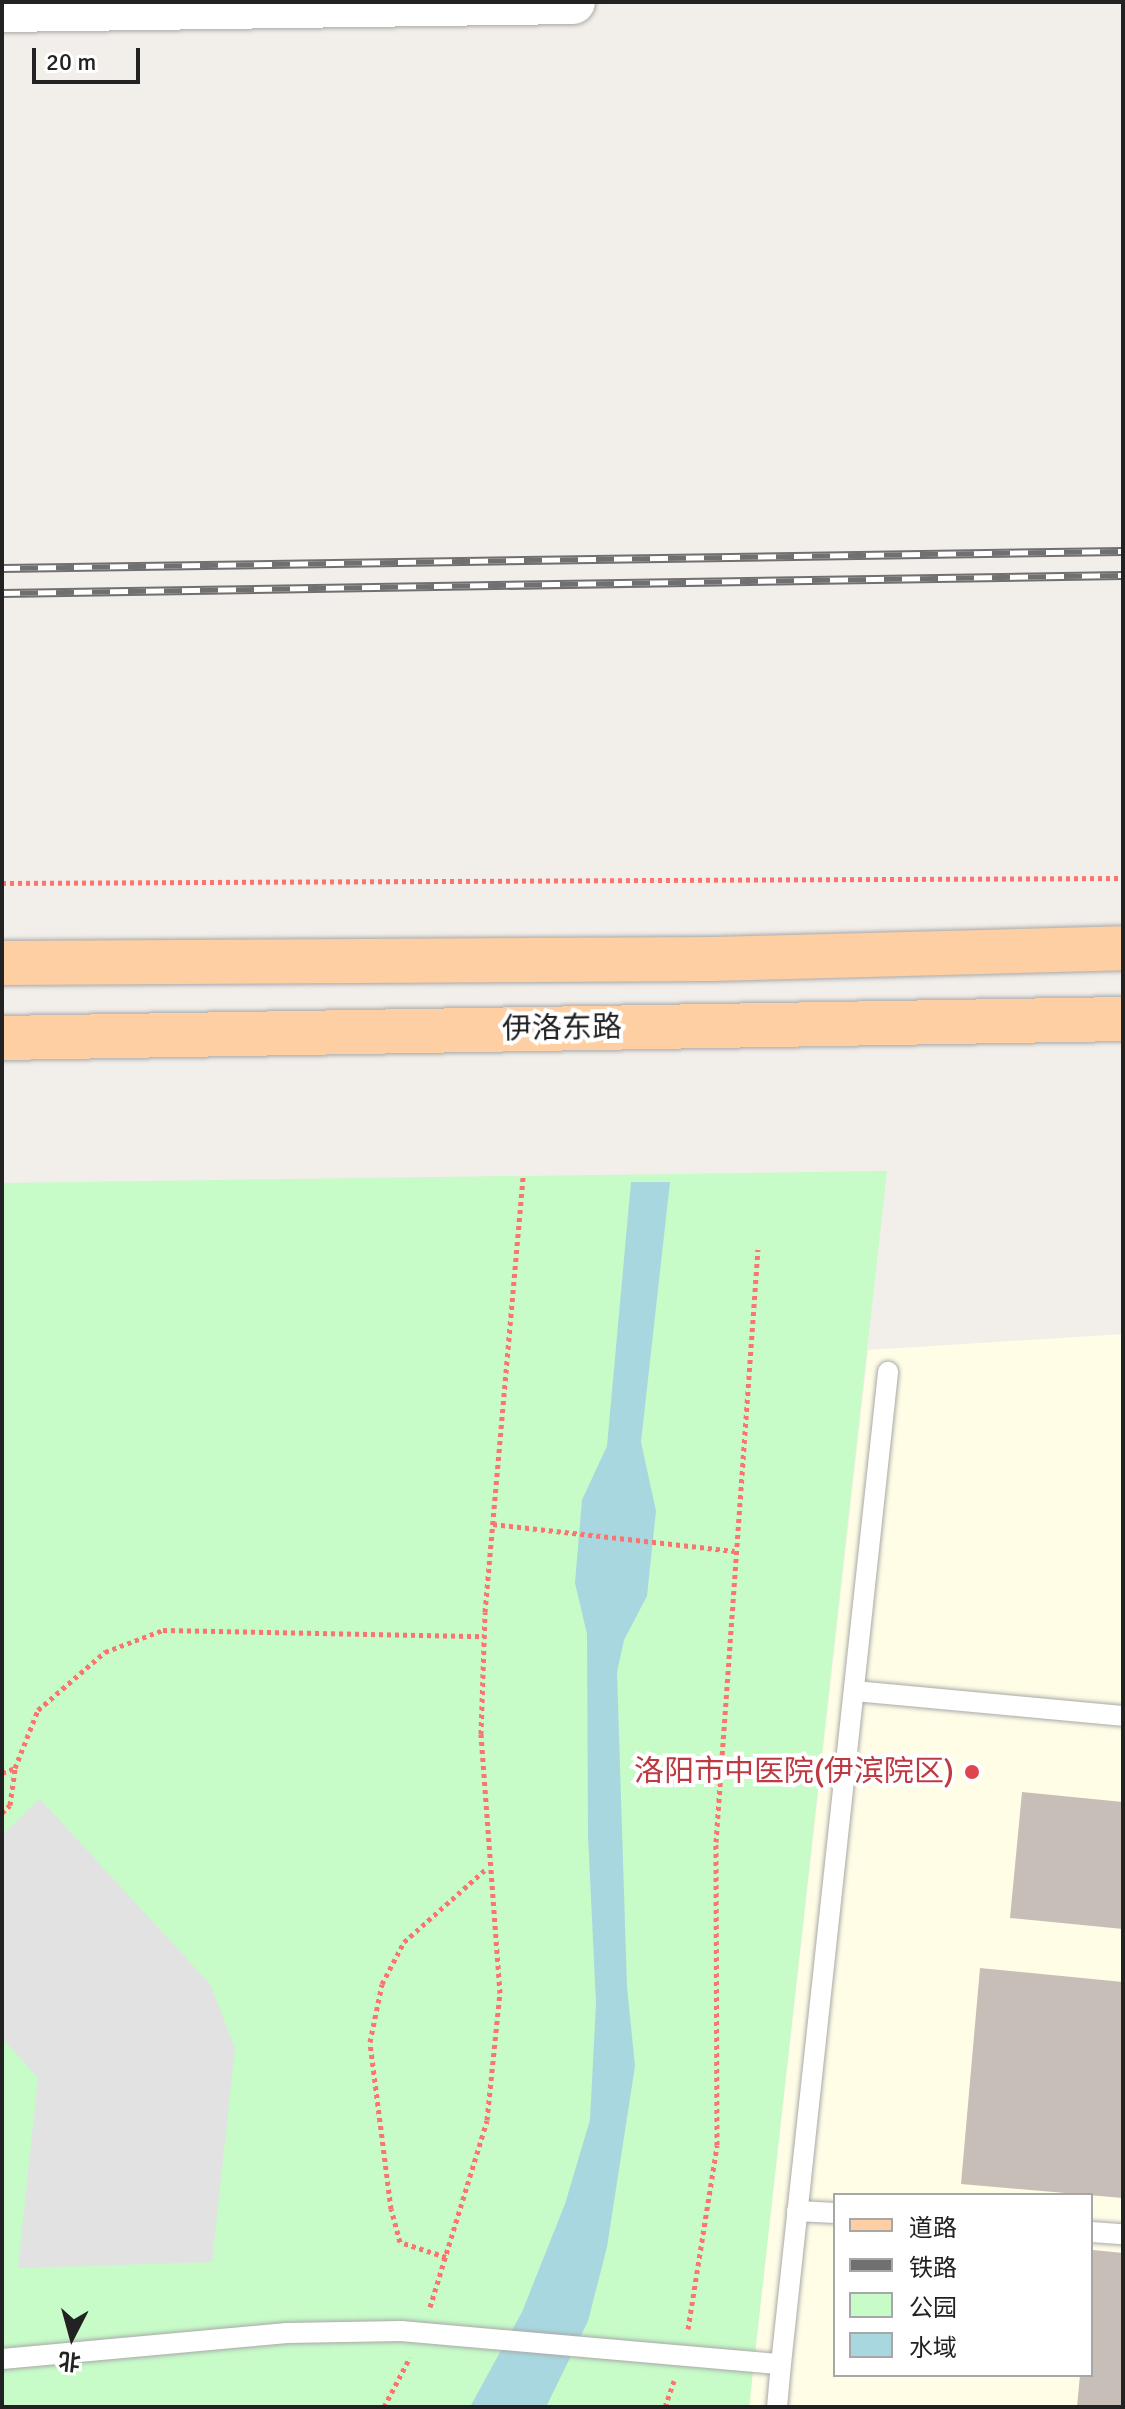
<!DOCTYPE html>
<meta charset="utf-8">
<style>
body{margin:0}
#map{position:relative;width:1125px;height:2409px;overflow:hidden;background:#f2eee9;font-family:Signika,"Noto Sans SC",sans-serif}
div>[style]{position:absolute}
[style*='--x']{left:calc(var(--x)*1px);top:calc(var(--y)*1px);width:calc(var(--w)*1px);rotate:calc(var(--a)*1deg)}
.education>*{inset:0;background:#fffde5}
.park>*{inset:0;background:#c7fbc8}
.parking>*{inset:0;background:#e2e2e2}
.water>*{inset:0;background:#a9d7e0}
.building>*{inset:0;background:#c7beb8}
.path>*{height:5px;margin-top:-2.5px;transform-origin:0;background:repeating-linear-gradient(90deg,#fc7470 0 4px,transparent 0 8px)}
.roads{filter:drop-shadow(0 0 2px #a9a9a9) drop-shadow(0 0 2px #a9a9a9)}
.service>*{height:20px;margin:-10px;padding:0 10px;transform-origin:10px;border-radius:10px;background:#fff}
.tertiary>*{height:44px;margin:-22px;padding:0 22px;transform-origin:22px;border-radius:22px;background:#fff}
.primary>*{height:44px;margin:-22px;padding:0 22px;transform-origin:22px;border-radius:22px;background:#fdcfa3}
.rail>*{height:9px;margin-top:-4.5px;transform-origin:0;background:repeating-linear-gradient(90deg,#fff 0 18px,#707070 0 36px);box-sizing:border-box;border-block:2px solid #707070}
.dots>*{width:22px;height:22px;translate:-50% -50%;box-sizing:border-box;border:4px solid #fff;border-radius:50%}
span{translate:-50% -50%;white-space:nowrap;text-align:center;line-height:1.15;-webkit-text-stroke:8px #fff;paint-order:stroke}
.street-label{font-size:30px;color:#222}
.health-label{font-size:30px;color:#be3a42}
.right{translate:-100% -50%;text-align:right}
.frame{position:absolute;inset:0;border:4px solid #222;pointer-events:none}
.legend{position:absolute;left:833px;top:2193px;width:260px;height:184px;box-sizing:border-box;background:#fff;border:2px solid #a7a7a7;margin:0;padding:10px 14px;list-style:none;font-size:24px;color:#222}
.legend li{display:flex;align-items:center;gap:16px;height:40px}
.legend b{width:40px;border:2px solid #a7a7a7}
.north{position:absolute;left:32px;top:2297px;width:80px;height:80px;-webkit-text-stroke:6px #fff;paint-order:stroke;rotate:186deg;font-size:22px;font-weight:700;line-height:32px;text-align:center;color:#222}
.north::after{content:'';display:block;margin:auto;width:28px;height:36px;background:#222;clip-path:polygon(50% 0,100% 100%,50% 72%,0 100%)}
.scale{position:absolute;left:32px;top:48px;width:108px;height:36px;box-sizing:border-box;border:4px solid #222;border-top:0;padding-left:10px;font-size:24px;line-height:28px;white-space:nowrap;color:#222;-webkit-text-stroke:6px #fff;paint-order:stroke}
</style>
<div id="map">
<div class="education">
<i style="clip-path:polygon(evenodd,1123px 1334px,1123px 2407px,749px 2407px,868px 1350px,1123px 1334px,835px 2195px,1091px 2195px,1091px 2375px,835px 2375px,835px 2195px)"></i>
</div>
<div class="park">
<i style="clip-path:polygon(887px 1171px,749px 2407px,2px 2407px,2px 1183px)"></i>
</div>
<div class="parking">
<i style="clip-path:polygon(40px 1799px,210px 1984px,235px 2048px,212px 2262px,18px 2268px,38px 2078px,2px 2038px,2px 1835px)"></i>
</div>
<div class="water">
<i style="clip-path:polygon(631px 1182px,670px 1182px,641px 1442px,656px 1511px,647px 1596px,624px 1640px,617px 1672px,627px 1987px,635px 2066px,607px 2247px,588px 2321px,546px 2407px,470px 2407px,522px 2312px,565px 2204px,590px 2120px,596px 2003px,588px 1835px,587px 1634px,575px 1583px,582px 1500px,607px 1446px)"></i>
</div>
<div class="building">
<i style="clip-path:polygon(1022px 1792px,1123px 1802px,1123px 1929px,1010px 1918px)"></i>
<i style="clip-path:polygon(980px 1968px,1123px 1982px,1123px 2198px,961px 2184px)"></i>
<i style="clip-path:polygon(1093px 2250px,1123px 2253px,1123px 2407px,1077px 2407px,1080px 2375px,1091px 2375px)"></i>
</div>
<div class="path">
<i style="--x:2;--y:883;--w:1121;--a:-0.26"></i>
<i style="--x:493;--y:1524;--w:243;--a:6.4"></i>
<i style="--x:2;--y:1773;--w:14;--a:-21"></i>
<i style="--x:2;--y:1813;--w:11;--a:-45"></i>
<i style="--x:10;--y:1805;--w:37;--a:-82"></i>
<i style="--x:15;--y:1768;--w:62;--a:-68.4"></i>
<i style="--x:38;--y:1710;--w:89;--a:-40.9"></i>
<i style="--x:105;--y:1652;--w:62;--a:-20.8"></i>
<i style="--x:163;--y:1630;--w:321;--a:1.1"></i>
<i style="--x:446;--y:2257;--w:48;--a:-161.9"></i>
<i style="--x:400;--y:2242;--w:34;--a:-105"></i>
<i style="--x:391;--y:2209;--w:168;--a:-97.2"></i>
<i style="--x:370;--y:2042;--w:59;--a:-78.3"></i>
<i style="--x:382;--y:1984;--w:47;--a:-62.4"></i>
<i style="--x:404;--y:1942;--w:111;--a:-41.7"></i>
<i style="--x:430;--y:2307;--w:195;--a:-73"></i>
<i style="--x:487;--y:2120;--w:128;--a:-84.2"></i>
<i style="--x:500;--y:1993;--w:260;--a:-94.2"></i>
<i style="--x:481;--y:1734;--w:122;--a:-88.1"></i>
<i style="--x:485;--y:1612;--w:438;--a:-85"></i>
<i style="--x:688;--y:2329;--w:186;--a:-81"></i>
<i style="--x:717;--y:2145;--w:303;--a:-90.2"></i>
<i style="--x:716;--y:1842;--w:594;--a:-85.95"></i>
<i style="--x:384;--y:2407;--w:56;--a:-62.5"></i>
<i style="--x:665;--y:2407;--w:28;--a:-71"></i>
</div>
<div class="roads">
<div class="service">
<i style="--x:854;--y:1691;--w:270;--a:5.3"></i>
<i style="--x:797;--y:2211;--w:38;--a:3"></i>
<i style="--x:1091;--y:2232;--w:32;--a:4"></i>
<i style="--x:2;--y:2359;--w:286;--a:-5.2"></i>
<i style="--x:287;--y:2333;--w:114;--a:-1"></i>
<i style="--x:401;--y:2331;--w:381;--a:5"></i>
<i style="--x:781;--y:2364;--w:998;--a:-83.84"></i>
<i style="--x:777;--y:2407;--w:43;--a:-84.7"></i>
</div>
<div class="tertiary">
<i style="--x:2;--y:10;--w:571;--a:-0.8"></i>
</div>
<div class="primary">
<i style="--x:2;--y:963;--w:712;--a:-0.32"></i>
<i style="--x:714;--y:959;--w:409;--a:-1.5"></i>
<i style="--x:2;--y:1038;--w:1121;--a:-0.97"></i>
</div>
</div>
<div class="rail">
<i style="--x:2;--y:568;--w:1121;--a:-0.87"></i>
<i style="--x:2;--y:593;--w:1121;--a:-0.92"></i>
</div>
<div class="dots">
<i style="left:972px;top:1772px;background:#e0444e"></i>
</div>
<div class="street-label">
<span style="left:562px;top:1029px;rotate:-1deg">伊洛东路</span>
</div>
<div class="health-label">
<span class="right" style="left:954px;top:1772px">洛阳市中医院(伊滨院区)</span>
</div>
<div class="frame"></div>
<ul class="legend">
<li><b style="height:10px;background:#fdcfa3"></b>道路</li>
<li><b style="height:10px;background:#707070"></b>铁路</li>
<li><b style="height:22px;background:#c7fbc8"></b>公园</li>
<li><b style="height:22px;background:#a9d7e0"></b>水域</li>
</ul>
<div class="north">北</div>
<div class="scale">20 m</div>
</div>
